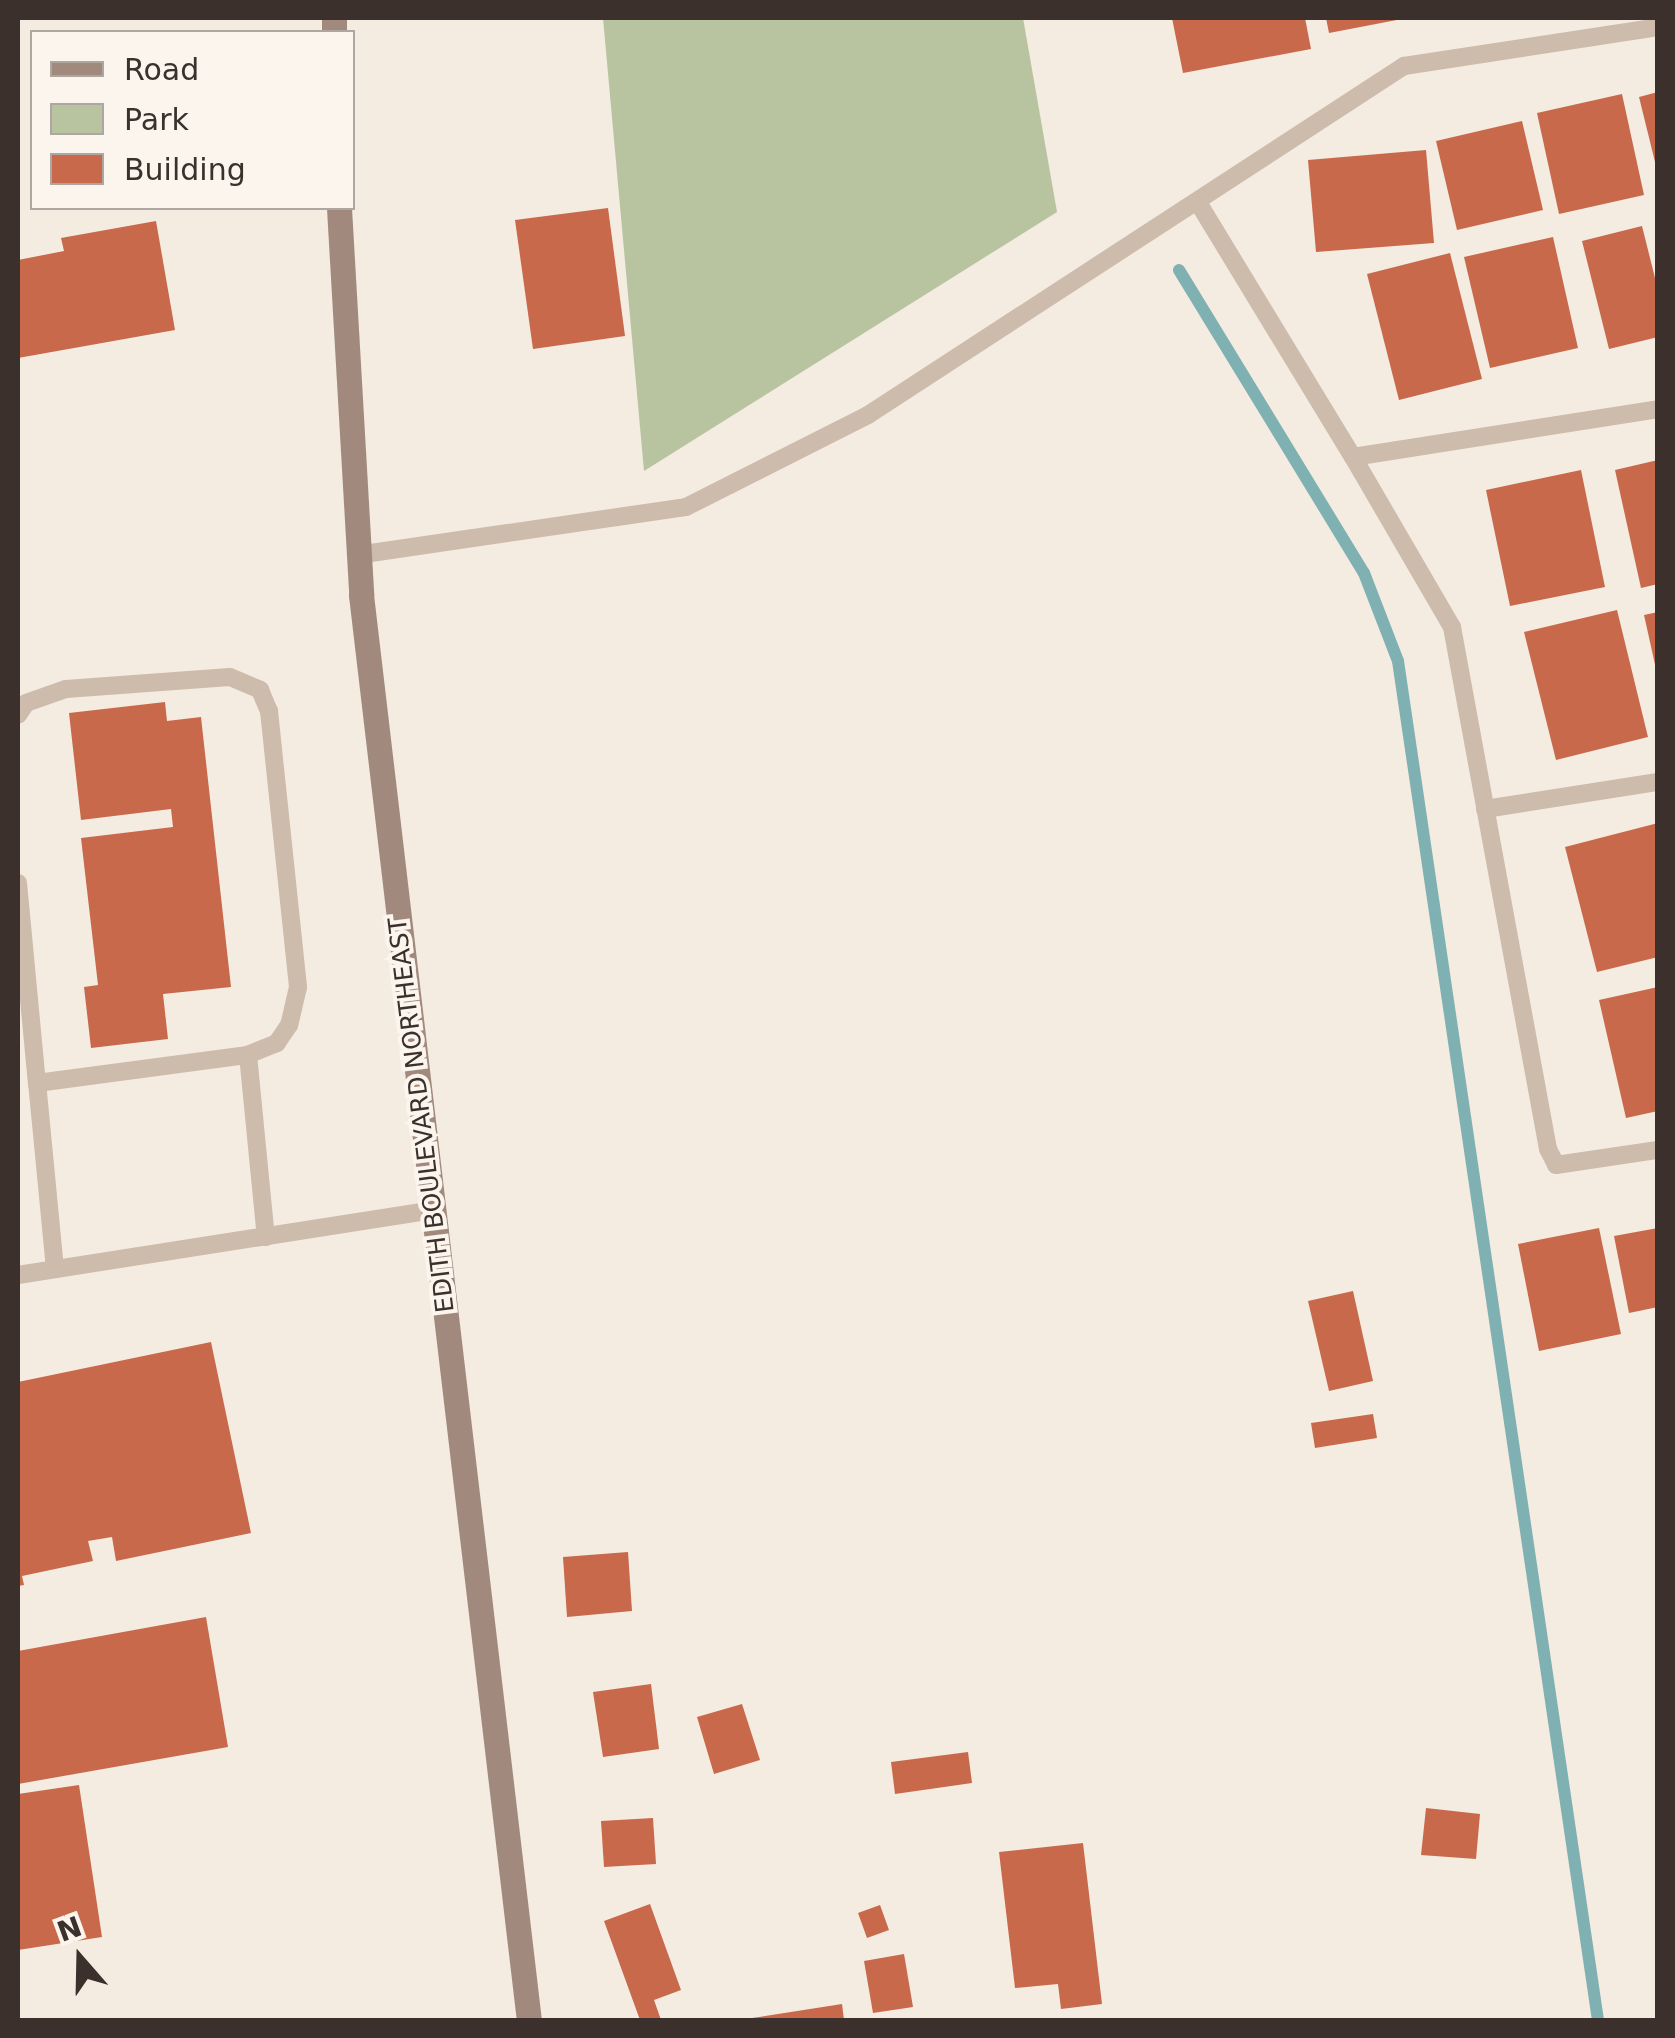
<!DOCTYPE html>
<style>
body{margin:0}
#map{position:relative;width:1675px;height:2038px;overflow:hidden;background:#f4ebe1;font-family:"DejaVu Sans",sans-serif}
div>[style]{position:absolute}
[style*='--x']{left:calc(var(--x)*1px);top:calc(var(--y)*1px);width:calc(var(--w)*1px);rotate:calc(var(--a)*1deg)}
.green>*{inset:0;background:#b8c4a0}
.stream>*{height:12px;margin:-6px;padding:0 6px;transform-origin:6px;border-radius:6px;background:#7fb0b2}
.building>*{inset:0;background:#c8694b}
.lane>*{height:18px;margin:-9px;padding:0 9px;transform-origin:9px;border-radius:9px;background:#cdbbac}
.secondary>*{height:25px;margin:-12.5px;padding:0 12.5px;transform-origin:12.5px;border-radius:12.5px;background:#a18a7d}
span{translate:-50% -50%;white-space:nowrap;text-align:center;line-height:1.15;-webkit-text-stroke:8px #fbf5ee;paint-order:stroke}
.street-label{font-size:25px;color:#3b302b}
.frame{position:absolute;inset:0;border:20px solid #3b302b;pointer-events:none}
.legend{position:absolute;left:30px;top:30px;width:325px;height:180px;box-sizing:border-box;background:#fbf5ee;border:2px solid #aea6a0;margin:0;padding:12px 18px;list-style:none;font-size:30px;color:#3b302b}
.legend li{display:flex;align-items:center;gap:20px;height:50px}
.legend b{width:50px;border:2px solid #aea6a0}
.north{position:absolute;left:30px;top:1908px;width:100px;height:100px;-webkit-text-stroke:8px #fbf5ee;paint-order:stroke;rotate:340deg;font-size:28px;font-weight:700;line-height:40px;text-align:center;color:#3b302b}
.north::after{content:'';display:block;margin:auto;width:35px;height:45px;background:#3b302b;clip-path:polygon(50% 0,100% 100%,50% 72%,0 100%)}
</style>
<div id="map">
<div class="green">
<i style="clip-path:polygon(603px 18px,1023px 18px,1057px 212px,644px 471px)"></i>
</div>
<div class="stream">
<i style="--x:1179;--y:270;--w:355;--a:58.6"></i>
<i style="--x:1364;--y:573;--w:94;--a:68.9"></i>
<i style="--x:1398;--y:661;--w:1374;--a:81.63"></i>
</div>
<div class="building">
<i style="clip-path:polygon(1172px 18px,1305px 18px,1311px 49px,1183px 73px)"></i>
<i style="clip-path:polygon(1326px 18px,1402px 18px,1402px 19px,1329px 33px)"></i>
<i style="clip-path:polygon(1658px 92px,1658px 165px,1656px 166px,1639px 97px)"></i>
<i style="clip-path:polygon(1622px 94px,1644px 195px,1559px 214px,1537px 113px)"></i>
<i style="clip-path:polygon(1522px 121px,1543px 210px,1457px 230px,1436px 141px)"></i>
<i style="clip-path:polygon(1426px 150px,1434px 243px,1316px 252px,1308px 160px)"></i>
<i style="clip-path:polygon(608px 208px,625px 336px,533px 349px,515px 220px)"></i>
<i style="clip-path:polygon(156px 221px,175px 330px,18px 358px,18px 260px,64px 251px,61px 238px)"></i>
<i style="clip-path:polygon(1642px 226px,1658px 290px,1658px 337px,1609px 349px,1582px 241px)"></i>
<i style="clip-path:polygon(1553px 237px,1578px 348px,1490px 368px,1464px 257px)"></i>
<i style="clip-path:polygon(1450px 253px,1482px 379px,1399px 400px,1367px 274px)"></i>
<i style="clip-path:polygon(1658px 460px,1658px 584px,1641px 588px,1615px 470px)"></i>
<i style="clip-path:polygon(1581px 470px,1605px 587px,1510px 606px,1486px 490px)"></i>
<i style="clip-path:polygon(1617px 610px,1648px 737px,1556px 760px,1524px 632px)"></i>
<i style="clip-path:polygon(1658px 612px,1658px 669px,1656px 669px,1644px 615px)"></i>
<i style="clip-path:polygon(165px 702px,167px 721px,201px 717px,231px 987px,163px 994px,168px 1039px,91px 1048px,84px 987px,98px 985px,81px 838px,173px 827px,171px 809px,81px 820px,69px 713px)"></i>
<i style="clip-path:polygon(1658px 823px,1658px 957px,1597px 972px,1565px 847px)"></i>
<i style="clip-path:polygon(1658px 987px,1658px 1111px,1626px 1118px,1599px 1000px)"></i>
<i style="clip-path:polygon(1599px 1228px,1621px 1334px,1539px 1351px,1518px 1244px)"></i>
<i style="clip-path:polygon(1658px 1228px,1658px 1307px,1629px 1313px,1614px 1236px)"></i>
<i style="clip-path:polygon(1353px 1291px,1373px 1381px,1329px 1391px,1308px 1301px)"></i>
<i style="clip-path:polygon(211px 1342px,251px 1533px,116px 1561px,112px 1537px,88px 1541px,93px 1561px,22px 1576px,24px 1585px,18px 1586px,18px 1382px)"></i>
<i style="clip-path:polygon(1373px 1414px,1377px 1438px,1315px 1448px,1311px 1423px)"></i>
<i style="clip-path:polygon(628px 1552px,632px 1611px,567px 1617px,563px 1557px)"></i>
<i style="clip-path:polygon(206px 1617px,228px 1747px,18px 1784px,18px 1651px)"></i>
<i style="clip-path:polygon(651px 1684px,659px 1749px,603px 1757px,593px 1692px)"></i>
<i style="clip-path:polygon(742px 1704px,760px 1760px,714px 1774px,697px 1717px)"></i>
<i style="clip-path:polygon(968px 1752px,972px 1783px,895px 1794px,891px 1762px)"></i>
<i style="clip-path:polygon(79px 1785px,102px 1937px,18px 1950px,18px 1794px)"></i>
<i style="clip-path:polygon(1426px 1808px,1480px 1814px,1476px 1859px,1421px 1855px)"></i>
<i style="clip-path:polygon(653px 1818px,656px 1864px,604px 1867px,601px 1821px)"></i>
<i style="clip-path:polygon(1083px 1843px,1102px 2004px,1061px 2009px,1058px 1984px,1015px 1988px,999px 1852px)"></i>
<i style="clip-path:polygon(650px 1904px,681px 1990px,654px 2000px,661px 2020px,640px 2020px,604px 1921px)"></i>
<i style="clip-path:polygon(880px 1905px,889px 1930px,867px 1938px,858px 1913px)"></i>
<i style="clip-path:polygon(904px 1954px,913px 2007px,873px 2013px,864px 1961px)"></i>
<i style="clip-path:polygon(842px 2004px,844px 2020px,752px 2020px,752px 2018px)"></i>
</div>
<div class="lane">
<i style="--x:1199;--y:204;--w:296;--a:58.7"></i>
<i style="--x:1353;--y:457;--w:309;--a:-8.9"></i>
<i style="--x:1353;--y:457;--w:197;--a:59.8"></i>
<i style="--x:1452;--y:627;--w:531;--a:79.58"></i>
<i style="--x:1548;--y:1149;--w:18;--a:63"></i>
<i style="--x:1556;--y:1165;--w:103;--a:-8.4"></i>
<i style="--x:357;--y:555;--w:332;--a:-8.3"></i>
<i style="--x:686;--y:507;--w:204;--a:-26.8"></i>
<i style="--x:868;--y:415;--w:640;--a:-33.07"></i>
<i style="--x:1404;--y:66;--w:257;--a:-8.7"></i>
<i style="--x:18;--y:715;--w:14;--a:-56"></i>
<i style="--x:26;--y:703;--w:42;--a:-19.3"></i>
<i style="--x:66;--y:689;--w:164;--a:-4.2"></i>
<i style="--x:230;--y:677;--w:33;--a:23"></i>
<i style="--x:260;--y:690;--w:23;--a:67"></i>
<i style="--x:269;--y:711;--w:278;--a:84"></i>
<i style="--x:298;--y:987;--w:39;--a:103"></i>
<i style="--x:289;--y:1025;--w:22;--a:124"></i>
<i style="--x:277;--y:1043;--w:31;--a:158"></i>
<i style="--x:1485;--y:809;--w:175;--a:-8.9"></i>
<i style="--x:18;--y:883;--w:201;--a:84.6"></i>
<i style="--x:55;--y:1269;--w:187;--a:-95.5"></i>
<i style="--x:37;--y:1083;--w:213;--a:-7.6"></i>
<i style="--x:248;--y:1055;--w:183;--a:84.4"></i>
<i style="--x:18;--y:1275;--w:420;--a:-8.9"></i>
</div>
<div class="secondary">
<i style="--x:334;--y:18;--w:14;--a:90"></i>
<i style="--x:339;--y:208;--w:388;--a:86.7"></i>
<i style="--x:361;--y:595;--w:1435;--a:83.28"></i>
</div>
<div class="street-label">
<span style="left:422px;top:1115px;rotate:-97deg">EDITH BOULEVARD NORTHEAST</span>
</div>
<div class="frame"></div>
<ul class="legend">
<li><b style="height:12px;background:#a18a7d"></b>Road</li>
<li><b style="height:28px;background:#b8c4a0"></b>Park</li>
<li><b style="height:28px;background:#c8694b"></b>Building</li>
</ul>
<div class="north">N</div>
</div>
